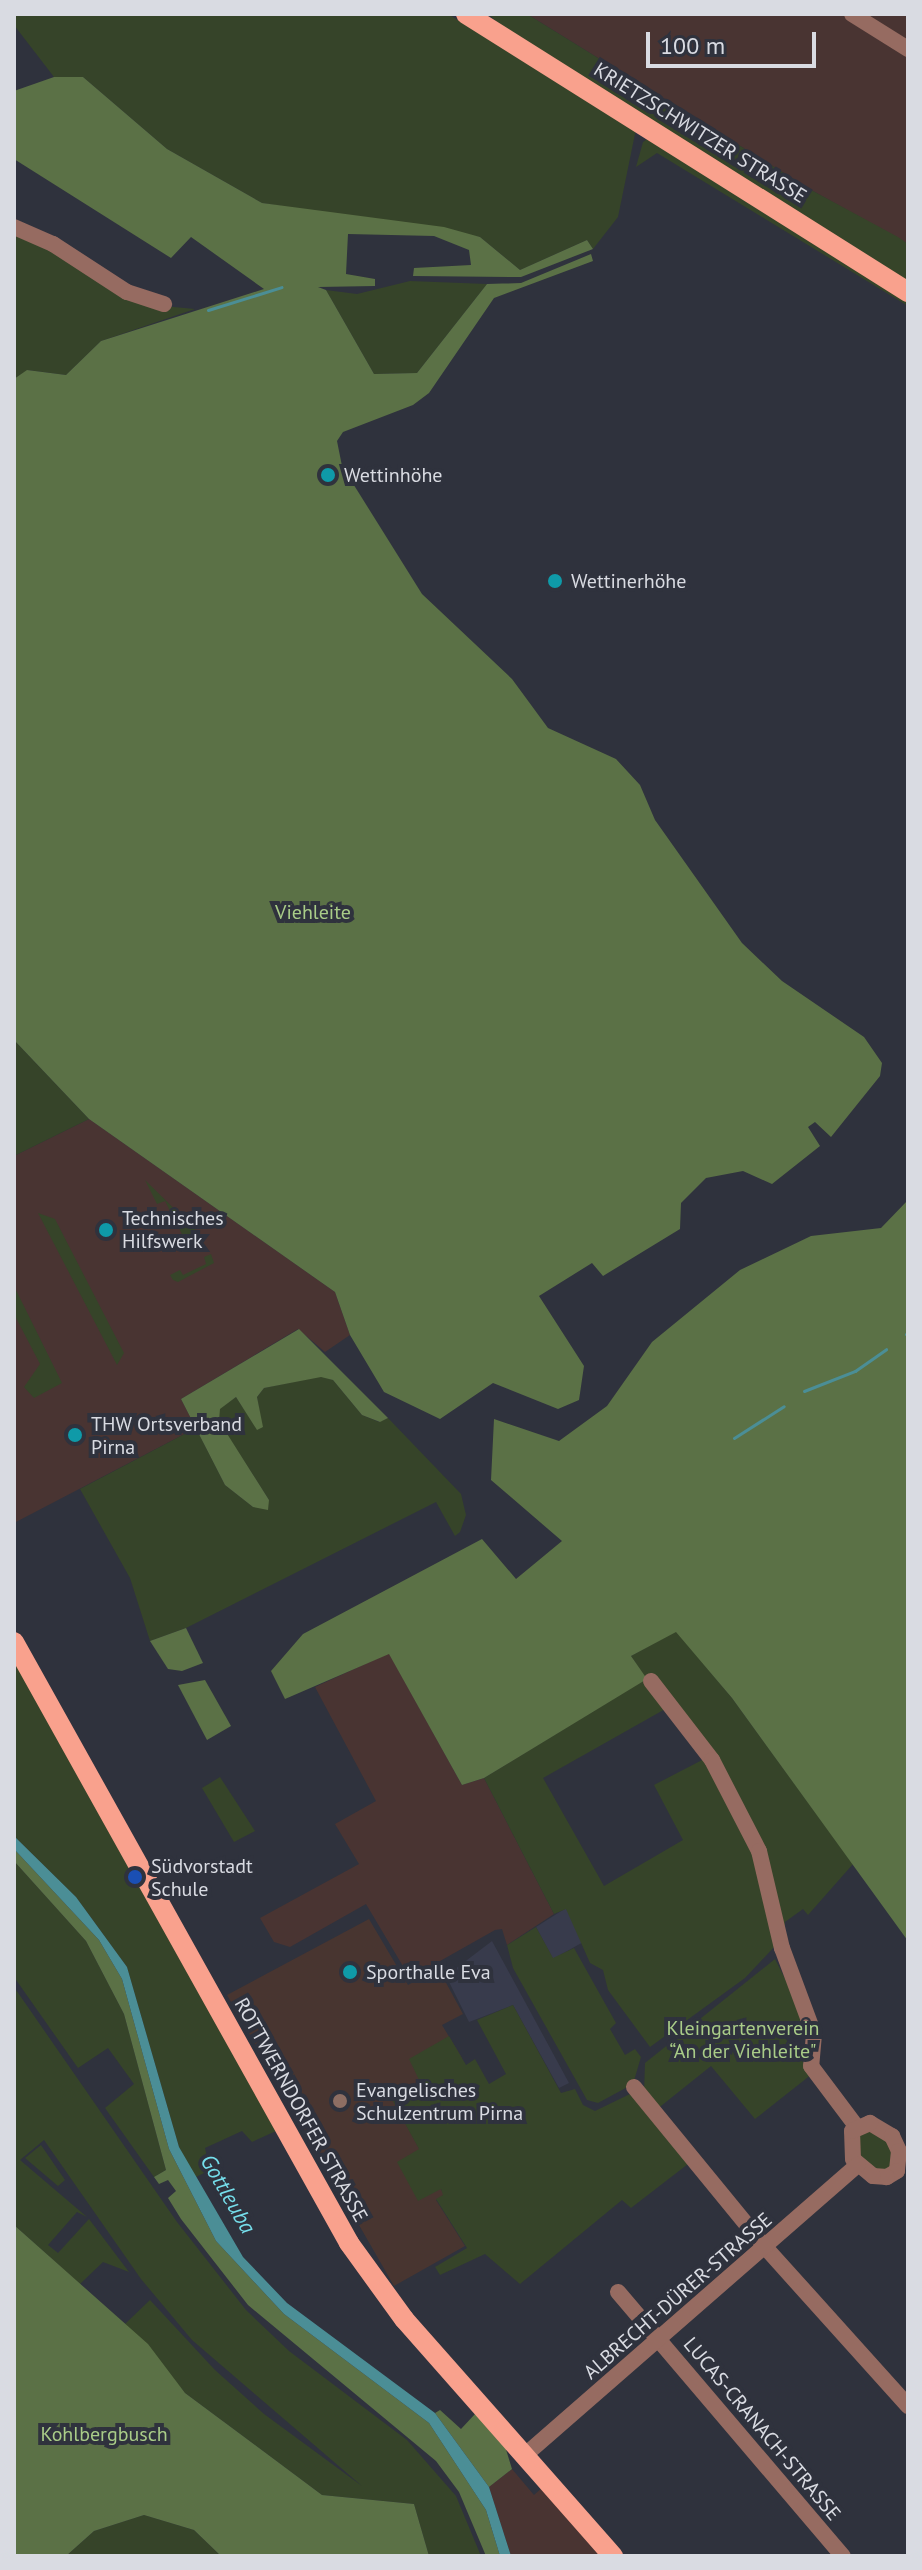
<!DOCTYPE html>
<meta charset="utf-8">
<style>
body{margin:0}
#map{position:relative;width:922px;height:2570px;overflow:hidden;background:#2f323d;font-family:"PT Sans",sans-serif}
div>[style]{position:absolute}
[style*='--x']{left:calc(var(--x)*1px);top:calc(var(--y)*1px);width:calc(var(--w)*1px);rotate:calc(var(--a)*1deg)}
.commercial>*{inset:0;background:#493432}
.built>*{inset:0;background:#383b4c}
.education>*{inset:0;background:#483530}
.green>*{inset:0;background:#364429}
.forest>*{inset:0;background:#5b7146}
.water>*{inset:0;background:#4b8e96}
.stream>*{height:3px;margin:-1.5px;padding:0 1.5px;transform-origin:1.5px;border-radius:1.5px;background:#4b8e96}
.minor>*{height:16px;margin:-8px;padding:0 8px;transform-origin:8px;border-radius:8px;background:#966b61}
.major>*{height:20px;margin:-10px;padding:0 10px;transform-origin:10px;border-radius:10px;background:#f9a18d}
.dots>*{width:22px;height:22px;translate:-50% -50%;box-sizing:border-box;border:4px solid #2f323d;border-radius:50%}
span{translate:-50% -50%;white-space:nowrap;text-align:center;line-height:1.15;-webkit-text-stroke:8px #2f323d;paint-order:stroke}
.street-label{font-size:20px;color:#d9dbe2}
.poi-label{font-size:20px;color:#d9dbe2}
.left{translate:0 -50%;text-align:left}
.park-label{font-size:20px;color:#a9cc88}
.water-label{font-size:22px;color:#75deeb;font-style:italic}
.frame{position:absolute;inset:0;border:16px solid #d9dbe2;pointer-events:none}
.scale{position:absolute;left:646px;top:32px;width:170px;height:36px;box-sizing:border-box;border:4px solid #d9dbe2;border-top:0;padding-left:10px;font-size:24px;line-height:28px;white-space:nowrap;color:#d9dbe2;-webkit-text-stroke:6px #2f323d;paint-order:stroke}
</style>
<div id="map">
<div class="commercial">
<i style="clip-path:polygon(527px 14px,908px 14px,908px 244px,813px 191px)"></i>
<i style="clip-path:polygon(89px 1119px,335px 1292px,350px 1335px,325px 1352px,298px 1329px,181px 1399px,196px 1428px,14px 1523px,14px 1156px)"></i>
<i style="clip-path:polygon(389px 1653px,462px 1785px,484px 1778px,554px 1914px,507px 1945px,502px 1929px,495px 1930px,410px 1978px,366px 1904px,290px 1947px,274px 1942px,260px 1918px,359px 1864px,335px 1824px,376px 1801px,315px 1687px)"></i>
<i style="clip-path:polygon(512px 2469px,534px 2495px,543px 2487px,602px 2556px,511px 2556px,489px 2487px)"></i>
</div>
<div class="built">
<i style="clip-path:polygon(566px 1908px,585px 1941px,553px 1959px,536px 1927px)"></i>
<i style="clip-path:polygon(492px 1941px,569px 2083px,559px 2088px,513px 2005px,469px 2022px,446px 1976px)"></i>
</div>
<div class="education">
<i style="clip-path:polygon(369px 1919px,408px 1985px,438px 1968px,463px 2014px,442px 2025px,462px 2058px,392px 2098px,444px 2195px,436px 2200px,465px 2246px,394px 2286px,227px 1995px)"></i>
</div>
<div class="green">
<i style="clip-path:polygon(14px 14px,448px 14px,636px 129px,618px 217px,593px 249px,587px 240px,520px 270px,480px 237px,262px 203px,167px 149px,83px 77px,54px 77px,14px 25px)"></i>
<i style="clip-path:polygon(488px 14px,527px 14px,813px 191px,898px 237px,908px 244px,908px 283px,512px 35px)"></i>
<i style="clip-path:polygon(650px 137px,908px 299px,908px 306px,657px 153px,636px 167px,643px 142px)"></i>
<i style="clip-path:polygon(14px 231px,163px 306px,195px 309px,101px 341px,66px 375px,28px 370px,14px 379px)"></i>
<i style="clip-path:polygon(410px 281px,487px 284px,417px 373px,374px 374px,326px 290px,357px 294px)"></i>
<i style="clip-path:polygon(14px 1040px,89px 1119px,14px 1156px)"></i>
<i style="clip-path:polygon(145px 1180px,203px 1237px,201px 1248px,196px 1240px,190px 1243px,193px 1251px,181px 1251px,179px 1247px,186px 1242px,165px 1201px,157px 1204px)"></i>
<i style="clip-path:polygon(38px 1213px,55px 1219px,124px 1353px,117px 1365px)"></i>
<i style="clip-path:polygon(211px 1254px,214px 1263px,178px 1282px,173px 1280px,170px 1275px,180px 1270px,183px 1275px,206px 1264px,204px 1257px)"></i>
<i style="clip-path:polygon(14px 1286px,62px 1383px,34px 1398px,24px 1387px,40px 1364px,14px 1314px)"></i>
<i style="clip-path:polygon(321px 1376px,333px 1380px,362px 1415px,379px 1422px,388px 1418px,461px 1494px,466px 1515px,460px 1532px,455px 1536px,436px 1502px,186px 1628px,150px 1641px,130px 1578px,80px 1489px,196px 1428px,225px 1485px,253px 1507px,269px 1500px,219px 1422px,219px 1409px,236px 1397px,257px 1429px,262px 1426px,257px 1397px,264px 1388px)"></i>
<i style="clip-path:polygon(676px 1631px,732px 1698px,853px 1864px,808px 1915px,803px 1909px,785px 1922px,785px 1941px,754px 1828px,712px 1755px,649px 1676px,667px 1708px,543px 1778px,604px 1886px,683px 1840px,654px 1785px,706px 1758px,756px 1853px,777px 1944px,745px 1978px,650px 2047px,608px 1990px,603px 1970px,590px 1963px,566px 1909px,554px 1914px,484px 1778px,646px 1679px,631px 1656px)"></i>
<i style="clip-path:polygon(14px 1658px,276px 2131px,252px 2142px,242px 2131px,205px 2148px,210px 2170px,194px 2178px,179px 2147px,127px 1967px,76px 1897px,14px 1836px)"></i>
<i style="clip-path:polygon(220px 1777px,255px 1831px,234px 1842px,202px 1788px)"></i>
<i style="clip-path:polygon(14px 1861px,86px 1941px,124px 2014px,166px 2170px,154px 2177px,105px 2108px,134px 2084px,108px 2048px,78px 2068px,14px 1977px)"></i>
<i style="clip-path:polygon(536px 1927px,553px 1958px,574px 1948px,616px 2023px,610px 2029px,625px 2055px,635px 2049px,641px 2057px,633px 2084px,598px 2103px,587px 2100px,513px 1968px,507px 1945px)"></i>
<i style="clip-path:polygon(775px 1959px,805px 2018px,785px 2038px,812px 2074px,755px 2119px,711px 2066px,656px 2110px,644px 2093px,645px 2063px)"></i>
<i style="clip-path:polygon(14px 1987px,177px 2222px,246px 2310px,289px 2351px,407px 2440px,456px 2496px,481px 2556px,429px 2556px,414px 2504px,322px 2495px,185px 2393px,125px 2324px,150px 2300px,215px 2370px,264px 2414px,362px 2486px,192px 2340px,141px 2279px,44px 2140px,20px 2160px,87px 2217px,77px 2212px,48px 2245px,58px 2253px,89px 2219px,129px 2272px,103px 2262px,80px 2284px,14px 2225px)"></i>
<i style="clip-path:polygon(513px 2005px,561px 2093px,575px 2089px,583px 2105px,595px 2111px,630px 2094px,688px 2164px,631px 2208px,622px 2200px,520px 2284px,485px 2254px,440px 2275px,435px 2267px,467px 2248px,436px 2199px,443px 2195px,441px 2189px,418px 2201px,397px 2162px,419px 2149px,391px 2098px,420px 2082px,409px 2059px,449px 2036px,466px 2065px,475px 2059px,489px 2084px,506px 2074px,477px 2020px)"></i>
<i style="clip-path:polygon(877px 2128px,897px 2158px,886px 2174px,863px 2164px,855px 2134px)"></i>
<i style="clip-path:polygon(41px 2145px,65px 2180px,58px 2186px,25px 2158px)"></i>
<i style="clip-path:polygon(144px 2515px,194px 2530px,221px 2556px,66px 2556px,94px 2531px)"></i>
</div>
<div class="forest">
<i style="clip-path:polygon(54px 77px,83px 77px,167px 149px,262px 203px,444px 227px,480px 237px,520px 270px,587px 240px,593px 249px,521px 277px,413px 276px,414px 268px,471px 265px,469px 250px,434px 236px,348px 234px,346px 274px,375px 279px,375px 286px,318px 287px,326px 290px,374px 374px,417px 373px,487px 284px,521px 283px,591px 254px,593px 261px,494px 298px,429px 393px,413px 405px,343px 432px,337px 441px,342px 466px,422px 594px,512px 679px,548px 728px,616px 759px,640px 785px,655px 820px,742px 943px,782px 981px,864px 1037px,882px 1063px,880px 1076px,831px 1137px,815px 1122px,808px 1127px,820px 1146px,772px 1184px,743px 1171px,706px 1178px,681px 1203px,680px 1229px,603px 1276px,592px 1263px,539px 1296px,584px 1366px,579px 1400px,558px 1409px,493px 1383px,440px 1419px,384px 1392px,350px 1335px,335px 1292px,89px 1119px,14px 1040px,14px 379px,27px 370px,66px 375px,101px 341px,264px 289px,191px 237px,171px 258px,14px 159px,14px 91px)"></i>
<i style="clip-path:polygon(908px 1200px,908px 1941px,732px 1698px,676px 1632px,631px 1656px,647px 1679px,484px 1778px,462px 1785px,389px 1654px,285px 1699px,271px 1671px,303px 1634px,482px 1539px,516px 1579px,562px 1541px,491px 1480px,494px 1419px,559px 1441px,607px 1406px,652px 1342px,740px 1270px,811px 1236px,881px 1228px)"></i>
<i style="clip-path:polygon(299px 1329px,388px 1418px,380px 1422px,362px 1415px,333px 1380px,321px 1377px,264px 1388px,257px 1397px,263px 1427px,257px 1430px,236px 1397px,220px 1409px,219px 1421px,269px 1500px,268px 1510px,253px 1507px,225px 1485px,181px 1399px)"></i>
<i style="clip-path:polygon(186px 1628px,203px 1663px,182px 1671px,168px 1669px,150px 1641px)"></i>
<i style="clip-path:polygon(205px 1680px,231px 1726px,207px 1740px,178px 1685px)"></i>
<i style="clip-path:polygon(14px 1849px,99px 1940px,122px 1979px,169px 2149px,216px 2241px,284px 2314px,429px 2423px,486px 2510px,500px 2556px,486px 2556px,459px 2492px,436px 2461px,248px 2305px,181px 2219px,168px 2198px,176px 2191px,168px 2180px,159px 2184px,154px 2177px,166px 2170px,124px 2014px,86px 1941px,14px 1861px)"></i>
<i style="clip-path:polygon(14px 2225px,148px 2344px,185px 2393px,322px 2495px,414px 2504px,429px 2556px,221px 2556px,194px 2530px,144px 2515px,94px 2531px,66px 2556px,14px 2556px)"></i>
<i style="clip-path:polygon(440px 2410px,461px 2429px,475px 2414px,504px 2443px,512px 2469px,489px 2487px,435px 2413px)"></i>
</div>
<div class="water">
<i style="clip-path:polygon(14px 1836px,76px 1897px,127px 1967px,179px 2147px,243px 2257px,287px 2303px,435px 2413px,489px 2487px,511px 2556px,500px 2556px,486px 2510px,429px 2423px,284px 2314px,216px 2241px,169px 2149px,122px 1979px,99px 1940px,14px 1849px)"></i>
</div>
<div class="stream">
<i style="--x:208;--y:310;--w:77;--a:-17.3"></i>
<i style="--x:906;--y:1334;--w:2;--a:-27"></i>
<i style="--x:804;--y:1391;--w:55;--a:-21.4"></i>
<i style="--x:855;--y:1371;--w:38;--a:-35"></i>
<i style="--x:734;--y:1438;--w:59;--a:-32.6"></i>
</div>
<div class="minor">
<i style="--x:852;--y:14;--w:66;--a:32"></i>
<i style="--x:14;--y:227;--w:43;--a:23.6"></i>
<i style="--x:53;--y:244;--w:88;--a:33"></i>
<i style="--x:127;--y:292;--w:39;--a:18"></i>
<i style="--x:651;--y:1681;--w:100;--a:52.3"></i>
<i style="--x:712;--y:1760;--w:102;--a:62.7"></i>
<i style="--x:759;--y:1851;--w:100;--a:76.7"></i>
<i style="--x:782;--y:1948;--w:92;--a:69.6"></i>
<i style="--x:814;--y:2034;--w:32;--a:95"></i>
<i style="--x:811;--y:2066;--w:75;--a:53.1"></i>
<i style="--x:634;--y:2087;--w:207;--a:50.7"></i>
<i style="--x:765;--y:2247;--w:214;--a:48"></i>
<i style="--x:870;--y:2123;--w:26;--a:31"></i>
<i style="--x:892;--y:2136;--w:17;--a:65"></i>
<i style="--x:899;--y:2151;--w:20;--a:96"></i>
<i style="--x:897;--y:2171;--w:12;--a:149"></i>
<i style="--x:887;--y:2177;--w:14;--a:-176"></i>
<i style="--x:873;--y:2176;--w:26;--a:-140"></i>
<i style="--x:853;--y:2159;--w:28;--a:-92"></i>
<i style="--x:852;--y:2131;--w:20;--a:-24"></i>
<i style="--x:618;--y:2292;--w:347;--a:49.6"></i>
<i style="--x:524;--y:2456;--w:443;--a:-41.1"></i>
</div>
<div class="major">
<i style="--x:466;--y:14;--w:522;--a:32.17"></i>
<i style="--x:14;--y:1642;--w:688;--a:60.86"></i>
<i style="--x:349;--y:2243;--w:94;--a:54.1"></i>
<i style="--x:404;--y:2319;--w:316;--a:48.6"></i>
</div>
<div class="dots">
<i style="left:328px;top:475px;background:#0f9aa8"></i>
<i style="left:555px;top:581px;background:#0f9aa8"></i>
<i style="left:106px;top:1230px;background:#0f9aa8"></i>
<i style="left:75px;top:1435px;background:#0f9aa8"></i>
<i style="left:135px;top:1877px;background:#1a4fb4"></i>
<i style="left:350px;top:1972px;background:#0f9aa8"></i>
<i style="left:340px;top:2101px;background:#8d6e63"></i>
</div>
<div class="street-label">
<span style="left:700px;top:133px;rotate:32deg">KRIETZSCHWITZER STRASSE</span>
<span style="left:301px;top:2110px;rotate:61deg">ROTTWERNDORFER STRASSE</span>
<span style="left:678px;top:2296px;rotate:-41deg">ALBRECHT-DÜRER-STRASSE</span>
<span style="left:762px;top:2429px;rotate:50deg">LUCAS-CRANACH-STRASSE</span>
</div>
<div class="poi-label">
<span class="left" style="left:344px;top:475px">Wettinhöhe</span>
<span class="left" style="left:571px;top:581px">Wettinerhöhe</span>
<span class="left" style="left:122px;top:1230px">Technisches<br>Hilfswerk</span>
<span class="left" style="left:91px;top:1436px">THW Ortsverband<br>Pirna</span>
<span class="left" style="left:151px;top:1878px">Südvorstadt<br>Schule</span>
<span class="left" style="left:366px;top:1972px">Sporthalle Eva</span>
<span class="left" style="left:356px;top:2102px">Evangelisches<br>Schulzentrum Pirna</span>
</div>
<div class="park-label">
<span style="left:313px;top:912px">Viehleite</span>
<span style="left:743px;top:2040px">Kleingartenverein<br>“An der Viehleite"</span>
<span style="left:104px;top:2434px">Kohlbergbusch</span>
</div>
<div class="water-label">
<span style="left:228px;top:2194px;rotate:60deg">Gottleuba</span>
</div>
<div class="frame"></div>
<div class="scale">100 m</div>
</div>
